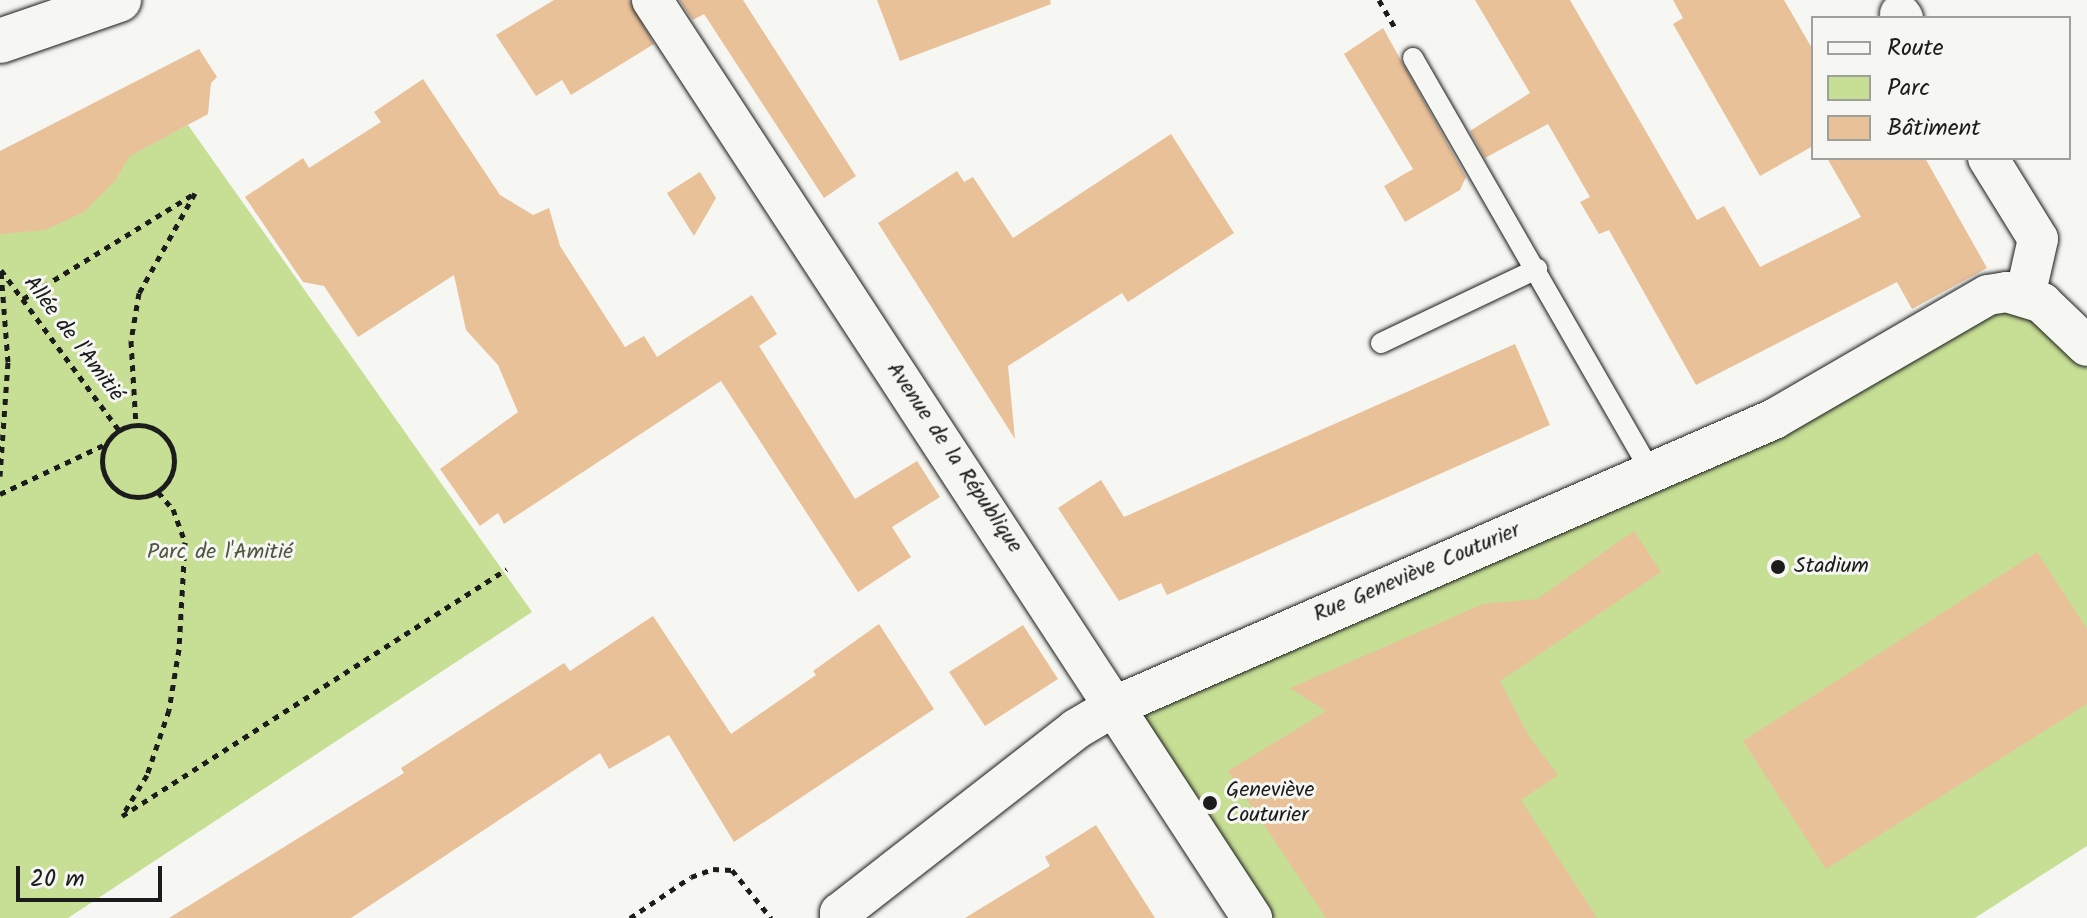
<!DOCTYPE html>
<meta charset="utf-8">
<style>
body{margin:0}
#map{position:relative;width:2087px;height:918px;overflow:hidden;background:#f6f6f2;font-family:Kalam,sans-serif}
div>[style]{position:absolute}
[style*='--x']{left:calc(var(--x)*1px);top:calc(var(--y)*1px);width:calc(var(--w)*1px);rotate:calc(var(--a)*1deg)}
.green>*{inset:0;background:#c6df95}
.building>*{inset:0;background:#e8c199}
.path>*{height:5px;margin-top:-2.5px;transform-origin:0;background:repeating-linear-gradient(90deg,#1c1c1c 0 6px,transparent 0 12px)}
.path>.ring{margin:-2.5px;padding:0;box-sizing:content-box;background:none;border:5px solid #1c1c1c;border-radius:50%}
.roads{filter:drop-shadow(0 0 2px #1c1c1c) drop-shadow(0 0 2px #1c1c1c)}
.service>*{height:20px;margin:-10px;padding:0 10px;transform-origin:10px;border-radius:10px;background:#f6f6f2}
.minor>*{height:40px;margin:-20px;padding:0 20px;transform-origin:20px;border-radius:20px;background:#f6f6f2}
.primary>*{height:44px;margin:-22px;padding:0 22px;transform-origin:22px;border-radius:22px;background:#f6f6f2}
.dots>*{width:22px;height:22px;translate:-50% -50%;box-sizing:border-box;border:4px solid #f6f6f2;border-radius:50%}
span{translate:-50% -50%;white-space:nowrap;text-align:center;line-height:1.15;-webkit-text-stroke:6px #f6f6f2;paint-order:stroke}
.street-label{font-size:22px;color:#1c1c1c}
.park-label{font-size:22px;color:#4f5640}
.poi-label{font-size:22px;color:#1c1c1c}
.left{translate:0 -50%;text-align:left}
.legend{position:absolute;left:1811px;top:16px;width:260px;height:144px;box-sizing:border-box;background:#f6f6f2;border:2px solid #9f9f9c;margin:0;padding:10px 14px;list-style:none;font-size:24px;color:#1c1c1c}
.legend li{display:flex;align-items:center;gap:16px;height:40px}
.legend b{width:40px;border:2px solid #9f9f9c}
.scale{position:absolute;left:16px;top:866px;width:146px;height:36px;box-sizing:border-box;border:4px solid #1c1c1c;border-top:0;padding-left:10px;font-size:24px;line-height:28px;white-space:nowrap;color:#1c1c1c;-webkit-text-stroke:6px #f6f6f2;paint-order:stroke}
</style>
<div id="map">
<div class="green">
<i style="clip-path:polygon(188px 125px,532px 612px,68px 918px,0 918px,0 221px)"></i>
<i style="clip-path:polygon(1998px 308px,2048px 326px,2087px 368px,2087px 846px,1975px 918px,1273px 918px,1152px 750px,1145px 715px,1156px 701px)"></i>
</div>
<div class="building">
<i style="clip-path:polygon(554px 0,629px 0,654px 44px,571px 95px,562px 80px,536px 96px,496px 35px)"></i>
<i style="clip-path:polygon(679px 0,743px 0,856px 176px,824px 198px,704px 14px,693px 20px)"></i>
<i style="clip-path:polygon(877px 0,1050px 0,1051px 4px,900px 61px)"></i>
<i style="clip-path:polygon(1475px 0,1570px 0,1697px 220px,1724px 206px,1760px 267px,1861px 217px,1827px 158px,1925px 158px,1987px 268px,1912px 309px,1897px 282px,1696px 385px,1609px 230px,1599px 234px,1580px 202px,1590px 197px,1548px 124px,1485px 158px,1470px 131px,1530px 93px)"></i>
<i style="clip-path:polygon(1673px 0,1784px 0,1813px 50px,1813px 146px,1760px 176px,1673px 24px,1683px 18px)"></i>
<i style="clip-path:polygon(1383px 28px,1466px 177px,1460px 190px,1405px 222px,1384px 186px,1413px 169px,1344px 54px)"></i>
<i style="clip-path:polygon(199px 49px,217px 77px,211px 83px,208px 114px,130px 156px,114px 182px,84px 212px,45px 230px,0 234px,0 151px)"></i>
<i style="clip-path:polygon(423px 79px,500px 195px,533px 215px,549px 208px,560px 246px,625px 347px,644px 336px,657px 357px,752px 295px,777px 334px,759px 346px,855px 499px,917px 461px,940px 497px,892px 527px,911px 557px,858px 592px,721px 381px,504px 524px,498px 513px,480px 526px,440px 469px,518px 412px,498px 365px,466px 330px,454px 275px,358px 337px,324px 286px,303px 282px,245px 197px,303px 158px,309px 168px,381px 122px,374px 112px)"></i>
<i style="clip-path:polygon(1171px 134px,1234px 233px,1128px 302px,1122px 293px,1008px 366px,1015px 439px,878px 223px,957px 171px,964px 182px,973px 177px,1013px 238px)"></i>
<i style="clip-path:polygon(700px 172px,716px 198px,694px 236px,667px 193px)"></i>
<i style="clip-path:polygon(1515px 344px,1550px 425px,1167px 595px,1161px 583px,1119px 601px,1058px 508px,1101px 480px,1124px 517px)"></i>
<i style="clip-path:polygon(1634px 531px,1661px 572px,1500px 681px,1530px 738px,1558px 775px,1521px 800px,1597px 918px,1326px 918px,1228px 771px,1326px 711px,1290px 688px,1483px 604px,1537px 599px)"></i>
<i style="clip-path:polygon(2037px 552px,2087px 629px,2087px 704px,1826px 869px,1743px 741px)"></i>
<i style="clip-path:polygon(653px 616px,731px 734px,816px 675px,813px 671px,879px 624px,934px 709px,734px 842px,669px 735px,609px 769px,600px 753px,351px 918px,169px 918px,404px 773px,401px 768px,564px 663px,570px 671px)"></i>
<i style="clip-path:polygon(1023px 625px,1058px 679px,985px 726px,949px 672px)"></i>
<i style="clip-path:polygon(1096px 825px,1155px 918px,965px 918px,1050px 866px,1045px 857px)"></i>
</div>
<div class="path">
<i style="--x:1379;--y:0;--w:34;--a:60"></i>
<i style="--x:1;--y:270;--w:199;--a:53.6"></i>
<i style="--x:23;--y:299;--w:202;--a:-31.6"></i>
<i style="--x:195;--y:193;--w:115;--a:119.2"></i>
<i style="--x:139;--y:293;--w:49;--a:99.5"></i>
<i style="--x:131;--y:341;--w:84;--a:86.6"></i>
<i class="ring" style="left:102px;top:425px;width:67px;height:67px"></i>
<i style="--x:0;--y:476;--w:114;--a:-86"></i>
<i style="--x:8;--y:362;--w:92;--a:-94.4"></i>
<i style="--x:158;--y:492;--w:23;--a:49"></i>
<i style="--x:173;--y:509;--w:35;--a:70"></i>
<i style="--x:185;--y:542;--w:107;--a:93.2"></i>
<i style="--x:179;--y:649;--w:62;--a:99.3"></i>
<i style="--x:169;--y:710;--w:69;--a:108.7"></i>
<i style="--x:147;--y:775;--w:48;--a:121.4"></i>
<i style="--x:122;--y:816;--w:457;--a:-32.7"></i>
<i style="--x:0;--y:494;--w:117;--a:-25.3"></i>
<i style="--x:630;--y:918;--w:73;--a:-33.9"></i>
<i style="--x:691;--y:877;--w:23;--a:-20"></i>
<i style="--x:713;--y:869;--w:19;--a:3"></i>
<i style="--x:732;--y:870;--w:62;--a:50.9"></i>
</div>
<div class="roads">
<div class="service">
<i style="--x:1413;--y:58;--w:478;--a:60.1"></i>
<i style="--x:1381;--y:343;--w:173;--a:-25.4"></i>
</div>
<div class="minor">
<i style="--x:652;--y:0;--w:1097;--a:56.83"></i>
<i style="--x:1900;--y:14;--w:5;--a:53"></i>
<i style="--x:1988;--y:158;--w:95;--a:58.3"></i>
<i style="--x:2038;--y:239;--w:58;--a:102.8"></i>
<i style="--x:840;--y:918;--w:5;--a:-90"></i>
<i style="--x:840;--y:913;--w:299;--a:-37.9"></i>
<i style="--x:1076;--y:729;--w:45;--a:-30.5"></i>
<i style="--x:1115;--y:706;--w:719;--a:-23.53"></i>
<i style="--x:1774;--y:419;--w:247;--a:-30.1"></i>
<i style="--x:1988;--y:295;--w:19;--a:-9"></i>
<i style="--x:2007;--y:292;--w:37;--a:17"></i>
<i style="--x:2042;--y:303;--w:62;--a:43.7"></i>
</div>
<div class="primary">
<i style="--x:0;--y:41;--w:126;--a:-19"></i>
</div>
</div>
<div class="dots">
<i style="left:1778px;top:567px;background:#1c1c1c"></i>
<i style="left:1210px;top:803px;background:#1c1c1c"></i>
</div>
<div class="street-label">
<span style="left:73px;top:339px;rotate:53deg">Allée de l'Amitié</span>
<span style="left:954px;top:458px;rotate:56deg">Avenue de la République</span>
<span style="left:1417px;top:573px;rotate:-23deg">Rue Geneviève Couturier</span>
</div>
<div class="park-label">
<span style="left:220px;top:553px">Parc de l'Amitié</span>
</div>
<div class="poi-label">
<span class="left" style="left:1794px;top:567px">Stadium</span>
<span class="left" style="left:1226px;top:803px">Geneviève<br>Couturier</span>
</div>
<ul class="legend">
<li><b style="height:10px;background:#f6f6f2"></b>Route</li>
<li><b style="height:22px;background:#c6df95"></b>Parc</li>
<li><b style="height:22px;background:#e8c199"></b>Bâtiment</li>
</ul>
<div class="scale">20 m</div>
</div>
